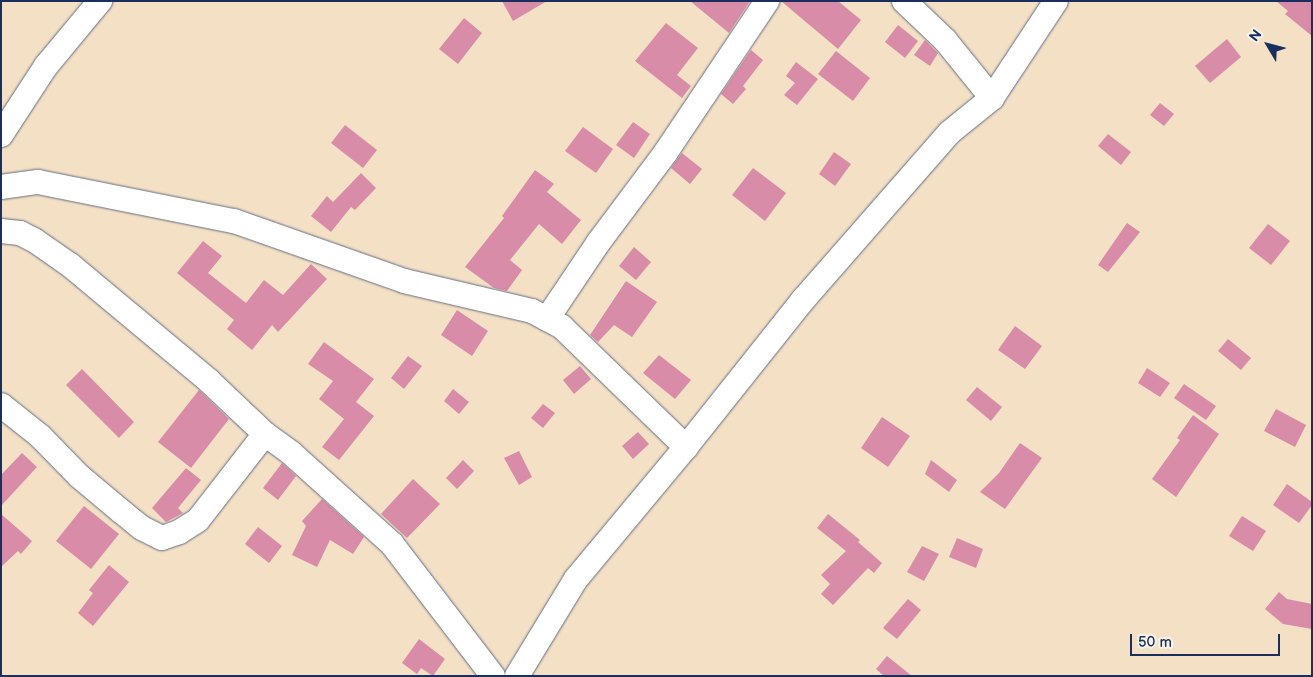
<!DOCTYPE html>
<style>
body{margin:0}
#map{position:relative;width:1313px;height:677px;overflow:hidden;background:#f3e0c5;font-family:"Balsamiq Sans",sans-serif}
div>[style]{position:absolute}
[style*='--x']{left:calc(var(--x)*1px);top:calc(var(--y)*1px);width:calc(var(--w)*1px);rotate:calc(var(--a)*1deg)}
.building>*{inset:0;background:#d98ca7}
.roads{filter:drop-shadow(0 0 1px #676d82) drop-shadow(0 0 1px #676d82)}
.street>*{height:24px;margin:-12px;padding:0 12px;transform-origin:12px;border-radius:12px;background:#fff}
span{translate:-50% -50%;white-space:nowrap;text-align:center;line-height:1.15;-webkit-text-stroke:5px #f7f3e8;paint-order:stroke}
.frame{position:absolute;inset:0;border:2px solid #1b2f5e;pointer-events:none}
.north{position:absolute;left:1243px;top:20px;width:50px;height:50px;-webkit-text-stroke:4px #f7f3e8;paint-order:stroke;rotate:307deg;font-size:14px;font-weight:700;line-height:20px;text-align:center;color:#1b2f5e}
.north::after{content:'';display:block;margin:auto;width:18px;height:22px;background:#1b2f5e;clip-path:polygon(50% 0,100% 100%,50% 72%,0 100%)}
.scale{position:absolute;left:1130px;top:634px;width:150px;height:22px;box-sizing:border-box;border:2px solid #1b2f5e;border-top:0;padding-left:6px;font-size:15px;line-height:18px;white-space:nowrap;color:#1b2f5e;-webkit-text-stroke:4px #f7f3e8;paint-order:stroke}
</style>
<div id="map">
<div class="building">
<i style="clip-path:polygon(502px 1px,547px 1px,513px 21px)"></i>
<i style="clip-path:polygon(690px 1px,750px 1px,729px 33px)"></i>
<i style="clip-path:polygon(781px 1px,838px 1px,861px 20px,838px 49px)"></i>
<i style="clip-path:polygon(1276px 1px,1312px 1px,1312px 36px,1285px 14px,1288px 11px)"></i>
<i style="clip-path:polygon(464px 18px,482px 33px,458px 64px,439px 49px)"></i>
<i style="clip-path:polygon(666px 23px,698px 48px,677px 75px,691px 86px,682px 98px,635px 61px)"></i>
<i style="clip-path:polygon(898px 25px,918px 41px,905px 58px,885px 42px)"></i>
<i style="clip-path:polygon(1227px 39px,1241px 57px,1210px 83px,1195px 66px)"></i>
<i style="clip-path:polygon(925px 40px,938px 53px,930px 66px,914px 55px)"></i>
<i style="clip-path:polygon(751px 50px,763px 60px,743px 86px,746px 89px,733px 104px,721px 94px)"></i>
<i style="clip-path:polygon(836px 51px,870px 78px,853px 101px,818px 74px)"></i>
<i style="clip-path:polygon(796px 62px,818px 79px,797px 105px,784px 95px,795px 83px,786px 76px)"></i>
<i style="clip-path:polygon(1160px 103px,1174px 114px,1164px 126px,1150px 115px)"></i>
<i style="clip-path:polygon(633px 122px,650px 134px,634px 158px,616px 145px)"></i>
<i style="clip-path:polygon(345px 125px,377px 150px,363px 168px,331px 143px)"></i>
<i style="clip-path:polygon(583px 127px,613px 149px,596px 173px,565px 151px)"></i>
<i style="clip-path:polygon(1108px 134px,1131px 152px,1121px 165px,1098px 146px)"></i>
<i style="clip-path:polygon(834px 152px,851px 164px,835px 186px,819px 174px)"></i>
<i style="clip-path:polygon(682px 153px,702px 169px,690px 184px,671px 168px)"></i>
<i style="clip-path:polygon(753px 168px,786px 193px,765px 221px,732px 195px)"></i>
<i style="clip-path:polygon(535px 170px,554px 184px,547px 192px,581px 220px,562px 244px,539px 224px,510px 260px,522px 270px,507px 291px,494px 288px,465px 267px,504px 218px,502px 216px)"></i>
<i style="clip-path:polygon(361px 173px,376px 188px,355px 210px,351px 207px,331px 232px,311px 216px,327px 196px,333px 202px)"></i>
<i style="clip-path:polygon(1127px 223px,1140px 232px,1108px 272px,1098px 265px)"></i>
<i style="clip-path:polygon(1268px 224px,1290px 241px,1271px 265px,1249px 248px)"></i>
<i style="clip-path:polygon(203px 241px,222px 256px,208px 273px,246px 303px,264px 280px,283px 295px,311px 264px,327px 279px,278px 332px,272px 325px,252px 350px,227px 329px,234px 320px,177px 273px)"></i>
<i style="clip-path:polygon(634px 247px,651px 262px,636px 280px,619px 266px)"></i>
<i style="clip-path:polygon(626px 281px,657px 302px,632px 337px,614px 325px,598px 342px,590px 335px)"></i>
<i style="clip-path:polygon(457px 310px,488px 331px,472px 356px,441px 335px)"></i>
<i style="clip-path:polygon(1015px 326px,1042px 346px,1025px 369px,998px 350px)"></i>
<i style="clip-path:polygon(1228px 339px,1251px 358px,1241px 370px,1218px 351px)"></i>
<i style="clip-path:polygon(324px 342px,374px 379px,356px 402px,374px 416px,339px 460px,322px 447px,344px 419px,319px 399px,333px 381px,308px 364px)"></i>
<i style="clip-path:polygon(659px 355px,691px 380px,675px 399px,643px 373px)"></i>
<i style="clip-path:polygon(408px 356px,422px 366px,404px 389px,391px 378px)"></i>
<i style="clip-path:polygon(580px 366px,591px 379px,574px 394px,563px 380px)"></i>
<i style="clip-path:polygon(1147px 368px,1170px 383px,1160px 397px,1138px 383px)"></i>
<i style="clip-path:polygon(82px 369px,134px 422px,119px 438px,66px 385px)"></i>
<i style="clip-path:polygon(1184px 384px,1216px 406px,1206px 420px,1174px 398px)"></i>
<i style="clip-path:polygon(977px 387px,1002px 407px,991px 421px,966px 400px)"></i>
<i style="clip-path:polygon(453px 389px,469px 402px,459px 414px,444px 401px)"></i>
<i style="clip-path:polygon(199px 390px,229px 419px,191px 468px,158px 442px)"></i>
<i style="clip-path:polygon(543px 404px,555px 413px,543px 428px,531px 418px)"></i>
<i style="clip-path:polygon(1276px 409px,1306px 425px,1295px 447px,1264px 431px)"></i>
<i style="clip-path:polygon(1193px 415px,1219px 434px,1176px 497px,1152px 479px,1180px 440px,1177px 438px)"></i>
<i style="clip-path:polygon(882px 417px,910px 436px,888px 467px,861px 448px)"></i>
<i style="clip-path:polygon(638px 432px,649px 444px,633px 459px,622px 446px)"></i>
<i style="clip-path:polygon(1020px 443px,1042px 458px,1005px 509px,980px 492px,999px 473px)"></i>
<i style="clip-path:polygon(519px 451px,532px 477px,519px 485px,504px 458px)"></i>
<i style="clip-path:polygon(22px 453px,37px 467px,1px 506px,1px 475px)"></i>
<i style="clip-path:polygon(463px 460px,474px 471px,457px 489px,446px 478px)"></i>
<i style="clip-path:polygon(931px 460px,957px 480px,949px 492px,925px 474px)"></i>
<i style="clip-path:polygon(282px 463px,296px 476px,278px 500px,263px 488px)"></i>
<i style="clip-path:polygon(186px 468px,201px 480px,178px 508px,183px 513px,166px 522px,152px 508px)"></i>
<i style="clip-path:polygon(413px 479px,440px 504px,407px 538px,381px 514px)"></i>
<i style="clip-path:polygon(1287px 484px,1312px 502px,1312px 505px,1299px 523px,1273px 505px)"></i>
<i style="clip-path:polygon(322px 499px,364px 537px,353px 554px,330px 540px,317px 567px,292px 555px,306px 526px,302px 521px)"></i>
<i style="clip-path:polygon(84px 506px,119px 534px,91px 569px,56px 541px)"></i>
<i style="clip-path:polygon(1px 514px,32px 541px,21px 554px,18px 551px,1px 567px)"></i>
<i style="clip-path:polygon(828px 514px,860px 540px,858px 542px,882px 563px,874px 573px,868px 568px,833px 605px,821px 594px,830px 584px,821px 575px,846px 551px,817px 528px)"></i>
<i style="clip-path:polygon(1242px 516px,1266px 531px,1253px 551px,1229px 536px)"></i>
<i style="clip-path:polygon(258px 527px,282px 546px,269px 563px,245px 544px)"></i>
<i style="clip-path:polygon(957px 538px,983px 549px,976px 568px,949px 557px)"></i>
<i style="clip-path:polygon(922px 546px,939px 554px,924px 581px,907px 572px)"></i>
<i style="clip-path:polygon(109px 565px,129px 582px,93px 626px,78px 613px,93px 593px,89px 590px)"></i>
<i style="clip-path:polygon(1279px 592px,1287px 599px,1312px 604px,1312px 629px,1283px 624px,1265px 609px)"></i>
<i style="clip-path:polygon(908px 599px,921px 610px,897px 639px,883px 628px)"></i>
<i style="clip-path:polygon(419px 639px,445px 659px,433px 676px,421px 668px,417px 674px,402px 663px)"></i>
<i style="clip-path:polygon(887px 656px,912px 676px,884px 676px,876px 669px)"></i>
</div>
<div class="roads">
<div class="street">
<i style="--x:904;--y:1;--w:57;--a:43.6"></i>
<i style="--x:945;--y:40;--w:75;--a:51"></i>
<i style="--x:1;--y:135;--w:82;--a:-56.9"></i>
<i style="--x:46;--y:66;--w:85;--a:-50.3"></i>
<i style="--x:1;--y:187;--w:37;--a:-8"></i>
<i style="--x:38;--y:182;--w:200;--a:11.3"></i>
<i style="--x:234;--y:221;--w:180;--a:19.4"></i>
<i style="--x:404;--y:281;--w:131;--a:13.2"></i>
<i style="--x:532;--y:311;--w:34;--a:28"></i>
<i style="--x:562;--y:327;--w:173;--a:44.1"></i>
<i style="--x:1;--y:231;--w:19;--a:6"></i>
<i style="--x:20;--y:233;--w:16;--a:27"></i>
<i style="--x:34;--y:240;--w:44;--a:34.8"></i>
<i style="--x:70;--y:265;--w:181;--a:39.8"></i>
<i style="--x:209;--y:381;--w:77;--a:43.4"></i>
<i style="--x:265;--y:434;--w:32;--a:36"></i>
<i style="--x:291;--y:453;--w:136;--a:42"></i>
<i style="--x:392;--y:544;--w:166;--a:52.6"></i>
<i style="--x:547;--y:319;--w:92;--a:-56.1"></i>
<i style="--x:598;--y:243;--w:114;--a:-53.2"></i>
<i style="--x:666;--y:152;--w:182;--a:-56.2"></i>
<i style="--x:1;--y:405;--w:50;--a:38.5"></i>
<i style="--x:40;--y:436;--w:56;--a:45.7"></i>
<i style="--x:79;--y:476;--w:56;--a:39.9"></i>
<i style="--x:122;--y:512;--w:26;--a:39"></i>
<i style="--x:142;--y:528;--w:22;--a:27"></i>
<i style="--x:162;--y:538;--w:18;--a:-19"></i>
<i style="--x:179;--y:532;--w:22;--a:-32"></i>
<i style="--x:198;--y:520;--w:109;--a:-52.1"></i>
<i style="--x:517;--y:676;--w:114;--a:-58.7"></i>
<i style="--x:576;--y:579;--w:172;--a:-50.2"></i>
<i style="--x:686;--y:447;--w:188;--a:-51.5"></i>
<i style="--x:803;--y:300;--w:222;--a:-48.8"></i>
<i style="--x:949;--y:133;--w:55;--a:-39.1"></i>
<i style="--x:992;--y:98;--w:116;--a:-56.6"></i>
</div>
</div>
<div class="frame"></div>
<div class="north">N</div>
<div class="scale">50 m</div>
</div>
